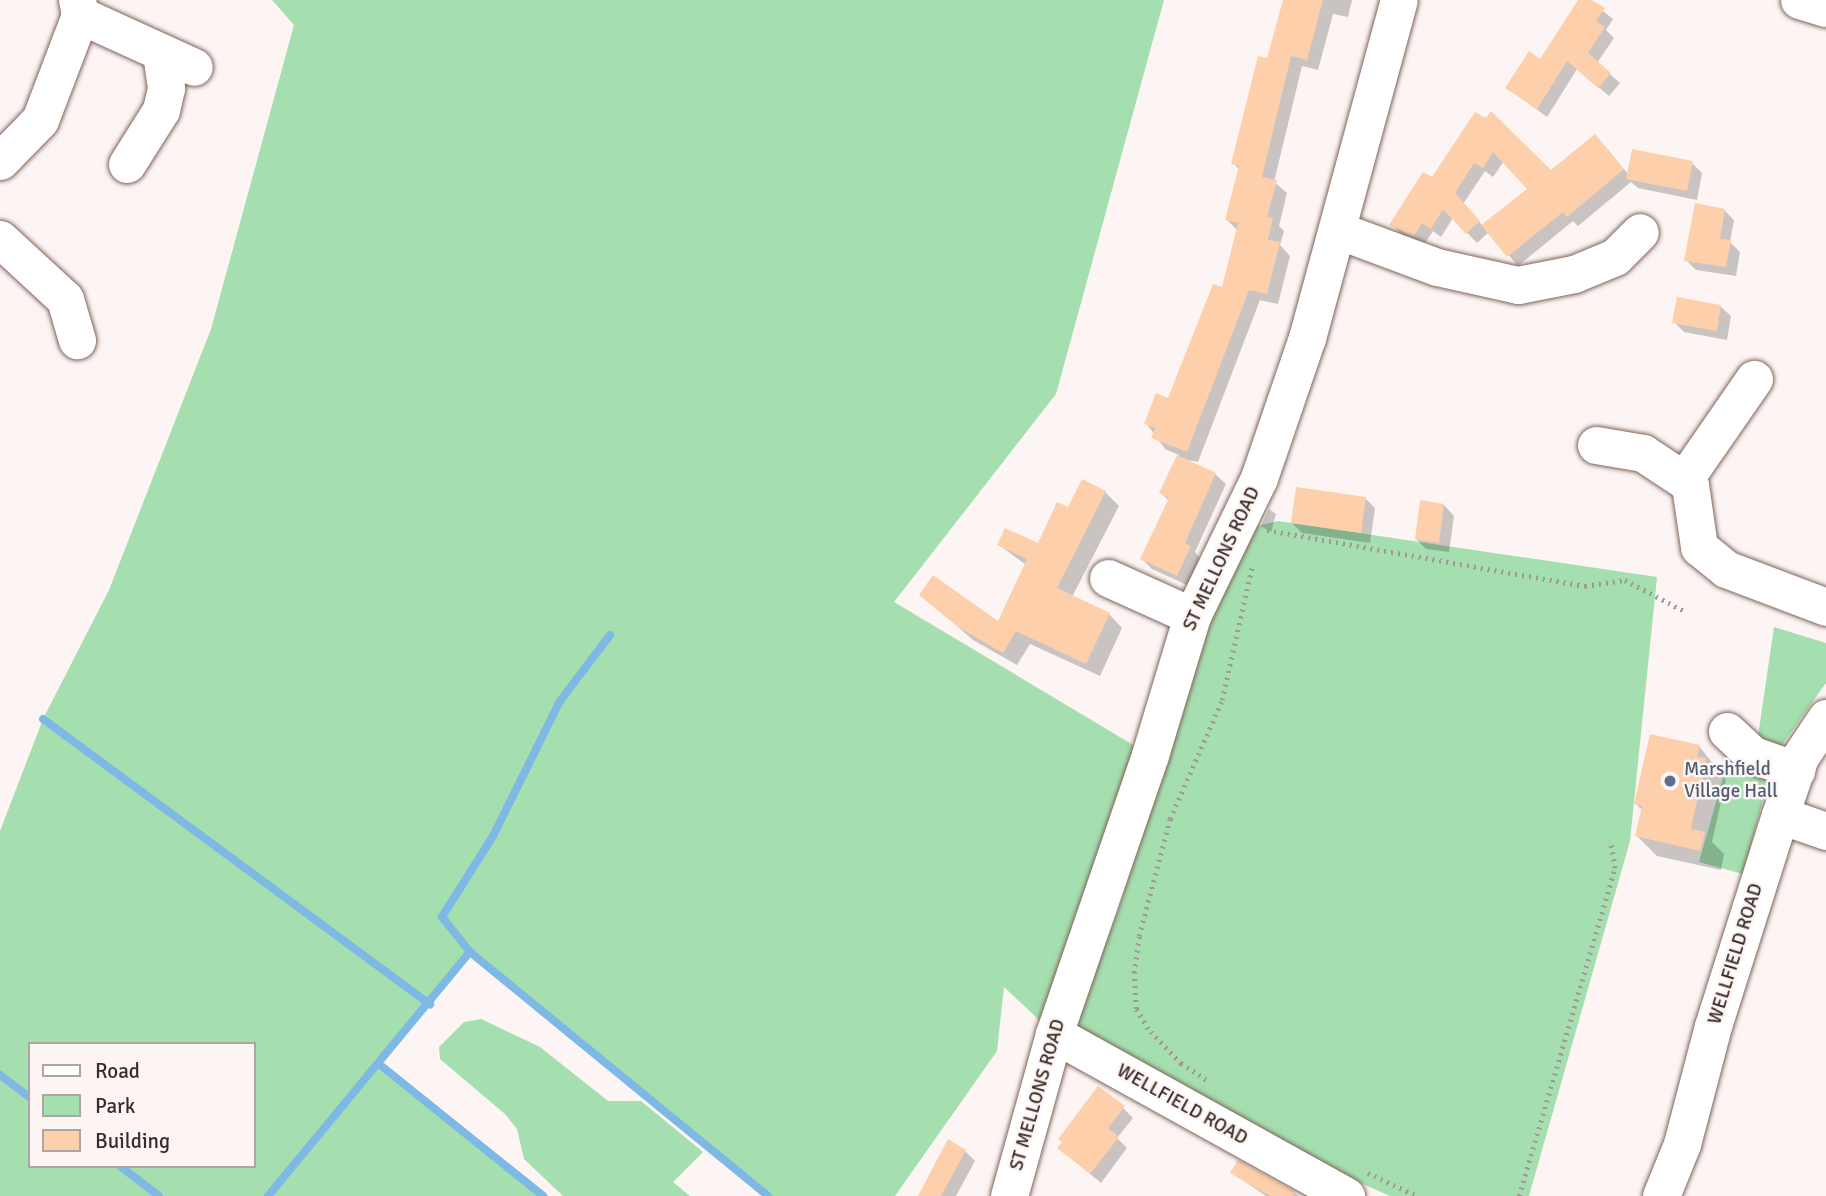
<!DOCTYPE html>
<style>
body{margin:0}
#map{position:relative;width:1826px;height:1196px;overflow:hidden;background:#fcf5f3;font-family:Signika,sans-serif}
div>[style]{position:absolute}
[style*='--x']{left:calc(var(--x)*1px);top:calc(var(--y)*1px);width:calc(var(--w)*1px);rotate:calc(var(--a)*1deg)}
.green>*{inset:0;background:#a5dfb0}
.shadow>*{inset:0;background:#0003}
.stream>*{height:8px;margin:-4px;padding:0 4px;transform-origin:4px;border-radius:4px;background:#7eb8e5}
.building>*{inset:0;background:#fdcfab}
.path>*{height:4.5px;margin-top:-2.25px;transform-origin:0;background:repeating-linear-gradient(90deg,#a29995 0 2px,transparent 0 7px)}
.roads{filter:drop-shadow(0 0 2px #7f6458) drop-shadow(0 0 2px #7f6458)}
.minor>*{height:37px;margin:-18.5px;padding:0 18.5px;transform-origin:18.5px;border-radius:18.5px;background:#fff}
.dots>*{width:19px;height:19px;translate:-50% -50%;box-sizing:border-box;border:4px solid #fcf5f3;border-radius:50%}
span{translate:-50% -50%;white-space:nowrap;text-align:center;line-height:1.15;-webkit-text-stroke:5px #fcf5f3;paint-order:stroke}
.street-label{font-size:19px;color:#392d28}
.service-label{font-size:19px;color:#4e5e75}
.left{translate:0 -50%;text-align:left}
.legend{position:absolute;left:28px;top:1042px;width:228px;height:126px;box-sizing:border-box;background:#fcf5f3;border:2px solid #aea5a2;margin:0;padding:9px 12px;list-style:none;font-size:21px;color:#392d28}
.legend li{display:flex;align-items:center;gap:14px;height:35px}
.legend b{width:35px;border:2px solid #aea5a2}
</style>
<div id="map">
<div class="green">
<i style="clip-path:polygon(evenodd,272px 0,1164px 0,1056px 394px,894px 602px,1150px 755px,1054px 1034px,1004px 987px,997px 1051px,895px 1196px,768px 1196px,470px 952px,379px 1064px,543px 1196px,0 1196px,0 831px,43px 719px,109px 590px,211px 329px,294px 25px,272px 0,30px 1044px,254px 1044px,254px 1166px,30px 1166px,30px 1044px)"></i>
<i style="clip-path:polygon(1278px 521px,1657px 577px,1630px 841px,1529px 1196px,1390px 1196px,1309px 1160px,1070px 1029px,1116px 917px,1232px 557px,1249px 528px)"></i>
<i style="clip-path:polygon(1774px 627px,1826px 643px,1826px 683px,1777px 752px,1757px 743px)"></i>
<i style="clip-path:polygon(1726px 767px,1769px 778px,1743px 874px,1699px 862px)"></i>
<i style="clip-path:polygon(481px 1019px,540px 1047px,608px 1101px,641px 1101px,703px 1152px,673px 1182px,690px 1196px,563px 1196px,524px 1159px,517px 1129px,505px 1114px,440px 1059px,439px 1047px,464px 1022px)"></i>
</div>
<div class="shadow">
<i style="clip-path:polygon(1293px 0,1352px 0,1348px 17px,1333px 14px,1318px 70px,1302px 66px,1274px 182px,1287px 193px,1279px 226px,1284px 231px,1280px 245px,1290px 256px,1278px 304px,1260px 300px,1198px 462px,1182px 459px,1215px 474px,1226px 484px,1195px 552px,1200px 558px,1187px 585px,1152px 569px,1142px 559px,1169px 501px,1161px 493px,1179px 455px,1165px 449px,1146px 423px,1169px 400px,1223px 289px,1238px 231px,1227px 220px,1240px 170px,1233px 163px)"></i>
<i style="clip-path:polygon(1580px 0,1589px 0,1613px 19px,1606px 30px,1614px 38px,1597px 63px,1620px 83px,1609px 96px,1577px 69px,1547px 117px,1507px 88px,1540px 61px)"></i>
<i style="clip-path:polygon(evenodd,1476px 114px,1551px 173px,1605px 146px,1628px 174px,1692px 163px,1702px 173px,1697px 200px,1638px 188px,1631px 182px,1578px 226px,1573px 221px,1518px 266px,1489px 232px,1477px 243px,1453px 218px,1441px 237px,1433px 231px,1424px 245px,1401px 234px,1391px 224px,1433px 180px,1476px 114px,1504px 161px,1530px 189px,1483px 226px,1463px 204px,1485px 171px,1493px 177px,1504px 161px)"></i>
<i style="clip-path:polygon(1724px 210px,1734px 220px,1730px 242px,1740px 252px,1736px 276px,1696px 270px,1686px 260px)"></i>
<i style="clip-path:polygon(1720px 306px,1731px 316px,1727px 340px,1684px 332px,1674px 322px)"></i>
<i style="clip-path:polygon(1083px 482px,1105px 492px,1119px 506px,1072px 597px,1109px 614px,1122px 628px,1100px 676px,1030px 644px,1017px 665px,973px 640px,921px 595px,999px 624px,1026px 565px,999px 545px,1039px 545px,1069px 509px)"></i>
<i style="clip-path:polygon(1365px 498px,1375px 508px,1370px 543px,1302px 533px,1292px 523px)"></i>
<i style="clip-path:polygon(1444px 505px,1454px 516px,1449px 552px,1426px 549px,1416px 539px)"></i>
<i style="clip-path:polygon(1269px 509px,1276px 514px,1271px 532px,1261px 526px)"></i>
<i style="clip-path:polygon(1699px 746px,1726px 780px,1712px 842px,1724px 854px,1721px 870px,1657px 856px,1637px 836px,1643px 811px,1636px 804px)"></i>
<i style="clip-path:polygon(1123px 1108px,1133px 1118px,1117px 1138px,1127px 1148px,1101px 1183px,1059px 1148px)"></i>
<i style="clip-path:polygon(965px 1151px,975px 1161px,956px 1196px,926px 1196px)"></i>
<i style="clip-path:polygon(1238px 1162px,1299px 1196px,1266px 1196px,1232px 1173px)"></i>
</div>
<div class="stream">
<i style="--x:610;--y:635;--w:83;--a:127.1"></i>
<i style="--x:560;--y:701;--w:151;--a:116.4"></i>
<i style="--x:493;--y:836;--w:96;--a:122.2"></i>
<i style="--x:442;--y:917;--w:45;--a:51.3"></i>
<i style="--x:470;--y:952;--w:385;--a:39.3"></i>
<i style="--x:43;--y:719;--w:481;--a:36.4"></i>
<i style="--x:379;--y:1064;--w:211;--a:38.8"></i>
<i style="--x:0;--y:1075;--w:38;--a:37"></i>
<i style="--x:120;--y:1166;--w:49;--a:37.6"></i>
<i style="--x:268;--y:1196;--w:317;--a:-50.4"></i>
</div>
<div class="building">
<i style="clip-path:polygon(1283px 0,1323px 0,1307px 60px,1291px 56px,1262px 177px,1277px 180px,1267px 217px,1273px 218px,1268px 240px,1280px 242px,1267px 294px,1249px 290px,1187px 452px,1151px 438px,1155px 428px,1144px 424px,1156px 393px,1168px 398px,1213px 284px,1222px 287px,1238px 223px,1225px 220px,1239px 166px,1231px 164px,1258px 56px,1267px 58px)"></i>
<i style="clip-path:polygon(1578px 0,1592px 0,1605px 8px,1596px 21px,1605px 27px,1588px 53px,1611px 73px,1598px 88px,1567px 61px,1537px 109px,1505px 88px,1529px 51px,1540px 59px)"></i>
<i style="clip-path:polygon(1491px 111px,1551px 170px,1595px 134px,1624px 169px,1567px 217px,1563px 212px,1507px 257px,1481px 225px,1527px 189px,1493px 152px,1483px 168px,1474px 163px,1455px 193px,1480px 221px,1466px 234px,1443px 209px,1431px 229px,1422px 223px,1414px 236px,1389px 225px,1423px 172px,1432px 177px,1475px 112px,1486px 118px)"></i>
<i style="clip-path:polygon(1632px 149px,1693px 161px,1687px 191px,1626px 179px)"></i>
<i style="clip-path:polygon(1695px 203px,1725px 209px,1720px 239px,1731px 240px,1726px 267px,1684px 261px)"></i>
<i style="clip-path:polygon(1677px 297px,1721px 305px,1717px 331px,1672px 323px)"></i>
<i style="clip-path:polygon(1177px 455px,1216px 473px,1185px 543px,1191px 546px,1177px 576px,1140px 559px,1169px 498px,1159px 493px)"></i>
<i style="clip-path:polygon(1082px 479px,1106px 491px,1057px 588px,1110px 613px,1086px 664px,1016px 631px,1003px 653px,958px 627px,919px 595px,933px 575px,998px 621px,1027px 559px,997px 545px,1005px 528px,1038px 543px,1057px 502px,1068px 507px)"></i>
<i style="clip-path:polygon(1296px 487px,1366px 497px,1361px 533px,1291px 523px)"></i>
<i style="clip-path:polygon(1420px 500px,1444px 504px,1439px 543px,1415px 539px)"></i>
<i style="clip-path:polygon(1650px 734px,1700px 745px,1697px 756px,1706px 758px,1691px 829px,1705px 832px,1700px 851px,1635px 836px,1642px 806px,1634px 804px)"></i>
<i style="clip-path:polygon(1098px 1086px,1125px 1106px,1108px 1128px,1119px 1137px,1090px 1174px,1057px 1148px,1062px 1142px,1058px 1139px)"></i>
<i style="clip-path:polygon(948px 1139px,966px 1150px,941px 1196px,918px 1196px)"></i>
<i style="clip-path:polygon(1238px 1160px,1296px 1192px,1293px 1196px,1270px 1196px,1230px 1173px)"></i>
</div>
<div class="path">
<i style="--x:1267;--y:530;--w:323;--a:10"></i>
<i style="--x:1585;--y:586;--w:40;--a:-8.5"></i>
<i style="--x:1625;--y:580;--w:69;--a:27.7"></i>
<i style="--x:1206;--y:1080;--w:30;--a:-147"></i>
<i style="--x:1181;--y:1064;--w:48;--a:-133.3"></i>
<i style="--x:1148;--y:1029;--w:23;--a:-121"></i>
<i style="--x:1136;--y:1009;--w:36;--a:-93"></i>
<i style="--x:1134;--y:973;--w:37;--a:-82"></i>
<i style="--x:1139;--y:936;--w:121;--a:-75.2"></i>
<i style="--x:1170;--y:819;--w:130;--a:-66.4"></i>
<i style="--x:1222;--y:700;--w:136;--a:-77.3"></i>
<i style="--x:1368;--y:1173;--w:54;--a:25.1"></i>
<i style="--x:1519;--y:1196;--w:342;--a:-73.7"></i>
<i style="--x:1615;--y:868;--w:28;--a:-100"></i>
</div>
<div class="roads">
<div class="minor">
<i style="--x:1799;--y:0;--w:28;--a:17"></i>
<i style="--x:80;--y:15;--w:125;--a:24.5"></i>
<i style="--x:0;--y:161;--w:57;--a:-45.7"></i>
<i style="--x:40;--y:120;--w:112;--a:-69.1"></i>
<i style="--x:80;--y:15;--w:15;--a:-101"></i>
<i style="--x:127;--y:164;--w:64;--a:-57.8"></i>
<i style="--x:161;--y:110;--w:23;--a:-77"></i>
<i style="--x:166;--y:88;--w:36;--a:-98"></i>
<i style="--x:1340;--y:231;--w:103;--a:20.4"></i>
<i style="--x:1437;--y:267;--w:83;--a:12.5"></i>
<i style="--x:1518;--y:285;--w:57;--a:-11.1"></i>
<i style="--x:1574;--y:274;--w:44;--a:-22.5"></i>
<i style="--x:1615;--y:257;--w:35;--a:-45"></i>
<i style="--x:0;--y:239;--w:88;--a:42.7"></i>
<i style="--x:65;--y:299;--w:43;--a:73.7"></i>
<i style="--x:1596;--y:445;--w:48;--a:9.7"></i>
<i style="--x:1643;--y:453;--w:49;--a:33.4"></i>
<i style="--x:1684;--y:480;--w:8;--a:40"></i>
<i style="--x:1690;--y:485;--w:63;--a:81.7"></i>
<i style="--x:1699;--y:547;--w:35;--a:39"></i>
<i style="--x:1726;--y:569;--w:107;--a:20.8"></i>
<i style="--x:1684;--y:480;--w:123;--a:-55.3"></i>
<i style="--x:1108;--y:578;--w:92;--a:24.3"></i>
<i style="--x:1727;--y:731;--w:35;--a:43"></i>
<i style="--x:1753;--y:755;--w:46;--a:19.2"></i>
<i style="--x:1780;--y:815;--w:49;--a:19.2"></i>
<i style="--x:1054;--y:1034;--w:334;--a:29"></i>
<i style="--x:1009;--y:1196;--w:168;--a:-74.5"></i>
<i style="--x:1054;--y:1034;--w:295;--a:-71"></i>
<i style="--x:1150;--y:755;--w:145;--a:-73.2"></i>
<i style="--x:1192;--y:616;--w:153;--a:-64.1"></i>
<i style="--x:1259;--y:478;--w:148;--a:-71.1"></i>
<i style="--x:1307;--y:338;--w:350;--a:-74.8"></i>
<i style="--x:1661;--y:1196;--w:56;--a:-68"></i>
<i style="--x:1682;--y:1144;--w:122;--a:-75.3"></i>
<i style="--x:1713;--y:1026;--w:221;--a:-72.4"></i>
<i style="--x:1780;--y:815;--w:61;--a:-71"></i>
<i style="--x:1800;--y:757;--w:47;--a:-56.3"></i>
</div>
</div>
<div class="dots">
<i style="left:1670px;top:781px;background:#5c6f8a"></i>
</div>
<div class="street-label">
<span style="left:1222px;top:559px;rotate:-65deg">ST MELLONS ROAD</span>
<span style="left:1736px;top:954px;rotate:-73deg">WELLFIELD ROAD</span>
<span style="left:1038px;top:1095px;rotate:-74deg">ST MELLONS ROAD</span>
<span style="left:1182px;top:1105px;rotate:29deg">WELLFIELD ROAD</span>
</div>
<div class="service-label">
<span class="left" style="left:1684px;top:781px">Marshfield<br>Village Hall</span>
</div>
<ul class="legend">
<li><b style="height:9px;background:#fff"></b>Road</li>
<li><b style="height:19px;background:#a5dfb0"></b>Park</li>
<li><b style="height:19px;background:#fdcfab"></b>Building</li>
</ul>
</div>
